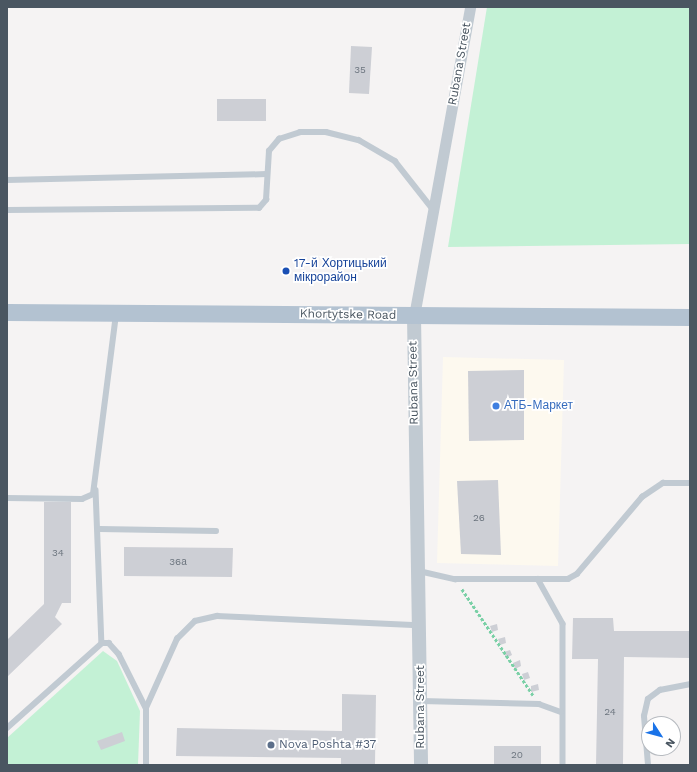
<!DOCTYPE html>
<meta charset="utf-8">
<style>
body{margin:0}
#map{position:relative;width:697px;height:772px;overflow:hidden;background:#f5f3f3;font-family:"Work Sans",sans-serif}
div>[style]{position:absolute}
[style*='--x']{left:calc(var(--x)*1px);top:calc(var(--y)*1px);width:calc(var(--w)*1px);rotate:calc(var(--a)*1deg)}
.commercial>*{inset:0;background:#fdf9ef}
.green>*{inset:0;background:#c3f1d5}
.building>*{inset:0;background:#cdcfd5}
.path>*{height:2.5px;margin-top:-1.25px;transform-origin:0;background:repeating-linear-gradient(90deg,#7ad0a6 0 3px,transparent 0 5px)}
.service>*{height:5.5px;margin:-2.75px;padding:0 2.75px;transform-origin:2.75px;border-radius:2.75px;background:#c1cad2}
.minor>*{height:11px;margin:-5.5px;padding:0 5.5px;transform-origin:5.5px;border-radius:5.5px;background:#c1cad2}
.tertiary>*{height:14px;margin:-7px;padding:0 7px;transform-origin:7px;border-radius:7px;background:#c1cad2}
.primary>*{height:17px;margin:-8.5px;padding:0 8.5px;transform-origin:8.5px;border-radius:8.5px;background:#b3c2d1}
.dots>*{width:11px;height:11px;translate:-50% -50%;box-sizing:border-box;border:2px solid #fff;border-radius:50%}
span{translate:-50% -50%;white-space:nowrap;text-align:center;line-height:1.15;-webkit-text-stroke:3.5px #fff;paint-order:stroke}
.number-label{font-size:10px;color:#6b747e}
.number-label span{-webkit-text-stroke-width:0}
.street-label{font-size:12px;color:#4a5661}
.transit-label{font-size:12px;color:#164399}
.left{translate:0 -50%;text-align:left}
.shop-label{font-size:12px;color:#366cbe}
.service-label{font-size:12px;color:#4e5e75}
.frame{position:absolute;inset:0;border:8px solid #4a5661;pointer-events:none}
.north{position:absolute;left:641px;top:716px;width:40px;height:40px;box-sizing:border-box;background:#fff;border:1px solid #b7bbc0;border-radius:50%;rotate:126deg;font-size:11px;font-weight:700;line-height:16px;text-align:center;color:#4a5661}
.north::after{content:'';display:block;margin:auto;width:14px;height:18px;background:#1a73e8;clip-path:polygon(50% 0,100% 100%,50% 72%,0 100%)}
</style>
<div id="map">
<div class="commercial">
<i style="clip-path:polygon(443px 357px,564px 360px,558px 566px,437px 563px)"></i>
</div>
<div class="green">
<i style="clip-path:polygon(487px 7px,690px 7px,690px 244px,448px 247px)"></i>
<i style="clip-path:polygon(103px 651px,117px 661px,140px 711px,138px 765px,7px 765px,7px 738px)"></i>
</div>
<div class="building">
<i style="clip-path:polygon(351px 46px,372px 47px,369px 94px,349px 93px)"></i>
<i style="clip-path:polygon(217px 99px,266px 99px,266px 121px,217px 121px)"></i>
<i style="clip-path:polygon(524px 370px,524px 440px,469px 441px,468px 371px)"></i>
<i style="clip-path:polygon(498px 480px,501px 555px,461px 554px,457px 481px)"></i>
<i style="clip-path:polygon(44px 502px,71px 502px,71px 603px,62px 603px,55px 617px,62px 624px,7px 677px,7px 640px,44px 604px)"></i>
<i style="clip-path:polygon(124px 547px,233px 548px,232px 577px,124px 576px)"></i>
<i style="clip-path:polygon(573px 618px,613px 618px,614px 631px,690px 631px,690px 658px,624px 657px,623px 765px,596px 765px,598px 659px,572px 659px)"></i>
<i style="clip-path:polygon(497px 624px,498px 630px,492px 632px,490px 626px)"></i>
<i style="clip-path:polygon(505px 637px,506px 643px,500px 645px,498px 639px)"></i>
<i style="clip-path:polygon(510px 650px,512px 655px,506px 658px,504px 652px)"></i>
<i style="clip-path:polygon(520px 660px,521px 666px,515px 669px,513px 663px)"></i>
<i style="clip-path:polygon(528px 672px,530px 678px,524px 680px,522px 674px)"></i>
<i style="clip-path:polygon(538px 684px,539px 690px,531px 692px,531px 686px)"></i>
<i style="clip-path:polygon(342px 694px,376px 695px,375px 765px,341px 765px,341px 758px,176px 756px,177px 728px,342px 731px)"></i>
<i style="clip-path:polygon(122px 732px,125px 741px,101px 750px,97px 741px)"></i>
<i style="clip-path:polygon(494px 746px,541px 746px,541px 765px,494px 765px)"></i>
</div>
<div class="path">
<i style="--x:462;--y:589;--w:128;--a:56.2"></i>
</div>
<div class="service">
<i style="--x:7;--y:180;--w:259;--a:-1.3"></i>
<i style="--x:7;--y:210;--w:252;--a:-0.5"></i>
<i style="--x:259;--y:208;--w:11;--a:-49"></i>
<i style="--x:266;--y:200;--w:49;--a:-86.5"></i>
<i style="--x:269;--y:151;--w:16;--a:-50"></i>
<i style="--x:279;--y:139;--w:22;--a:-18"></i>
<i style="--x:300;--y:132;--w:26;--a:0"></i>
<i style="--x:326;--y:132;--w:34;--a:14"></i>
<i style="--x:359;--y:140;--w:42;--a:30.3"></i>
<i style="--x:395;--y:161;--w:60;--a:51.8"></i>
<i style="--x:96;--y:490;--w:153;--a:87.8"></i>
<i style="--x:102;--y:643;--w:3;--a:0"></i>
<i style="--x:7;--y:498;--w:75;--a:0.8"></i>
<i style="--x:82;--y:499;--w:12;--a:-24"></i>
<i style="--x:93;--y:494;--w:180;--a:-82.7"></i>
<i style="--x:100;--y:529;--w:116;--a:1"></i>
<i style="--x:419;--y:571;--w:37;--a:13"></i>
<i style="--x:455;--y:579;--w:83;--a:0"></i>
<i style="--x:538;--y:579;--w:51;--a:60.9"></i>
<i style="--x:563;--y:624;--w:141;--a:90"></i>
<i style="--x:538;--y:579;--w:30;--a:0"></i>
<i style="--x:568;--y:579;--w:10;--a:-29"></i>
<i style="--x:577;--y:574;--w:101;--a:-49.8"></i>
<i style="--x:642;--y:497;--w:25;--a:-34"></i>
<i style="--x:663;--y:483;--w:27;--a:0"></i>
<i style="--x:422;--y:701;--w:117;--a:1.5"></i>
<i style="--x:539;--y:704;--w:23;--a:20"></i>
<i style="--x:7;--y:728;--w:127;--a:-41.8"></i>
<i style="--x:102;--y:643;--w:7;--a:0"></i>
<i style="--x:109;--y:643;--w:15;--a:48"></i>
<i style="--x:119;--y:654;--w:60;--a:63.4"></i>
<i style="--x:146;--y:765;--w:57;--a:-90"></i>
<i style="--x:146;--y:708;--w:76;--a:-65.8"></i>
<i style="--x:177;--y:639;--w:25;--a:-45"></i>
<i style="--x:195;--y:621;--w:23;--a:-13"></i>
<i style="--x:217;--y:616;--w:201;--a:2.6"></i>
<i style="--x:648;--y:765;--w:49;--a:-94.7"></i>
<i style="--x:644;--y:716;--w:17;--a:-77"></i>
<i style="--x:648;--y:699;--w:15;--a:-37"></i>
<i style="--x:660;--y:690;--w:31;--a:-11"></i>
</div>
<div class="minor">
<i style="--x:414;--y:316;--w:314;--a:-79.7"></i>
</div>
<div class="tertiary">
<i style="--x:414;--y:316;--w:449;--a:89.1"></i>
</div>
<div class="primary">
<i style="--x:7;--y:312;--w:683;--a:0.42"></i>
</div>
<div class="dots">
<i style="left:286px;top:271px;background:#1a4fb4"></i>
<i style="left:496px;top:406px;background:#3f7fe0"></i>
<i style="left:271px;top:745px;background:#5c6f8a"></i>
</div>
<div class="number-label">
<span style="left:360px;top:70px">35</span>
<span style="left:479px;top:518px">26</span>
<span style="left:58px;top:553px">34</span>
<span style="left:178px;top:562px">36а</span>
<span style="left:610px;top:712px">24</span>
<span style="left:517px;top:755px">20</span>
</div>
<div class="street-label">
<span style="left:460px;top:64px;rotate:-80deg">Rubana Street</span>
<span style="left:348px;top:315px;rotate:1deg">Khortytske Road</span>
<span style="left:414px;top:383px;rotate:-91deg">Rubana Street</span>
<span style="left:421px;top:707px;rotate:-90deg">Rubana Street</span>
</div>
<div class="transit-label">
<span class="left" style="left:294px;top:271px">17-й Хортицький<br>мікрорайон</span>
</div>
<div class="shop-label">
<span class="left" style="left:504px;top:406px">АТБ-Маркет</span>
</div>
<div class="service-label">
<span class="left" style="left:279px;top:745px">Nova Poshta #37</span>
</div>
<div class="frame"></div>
<div class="north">N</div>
</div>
